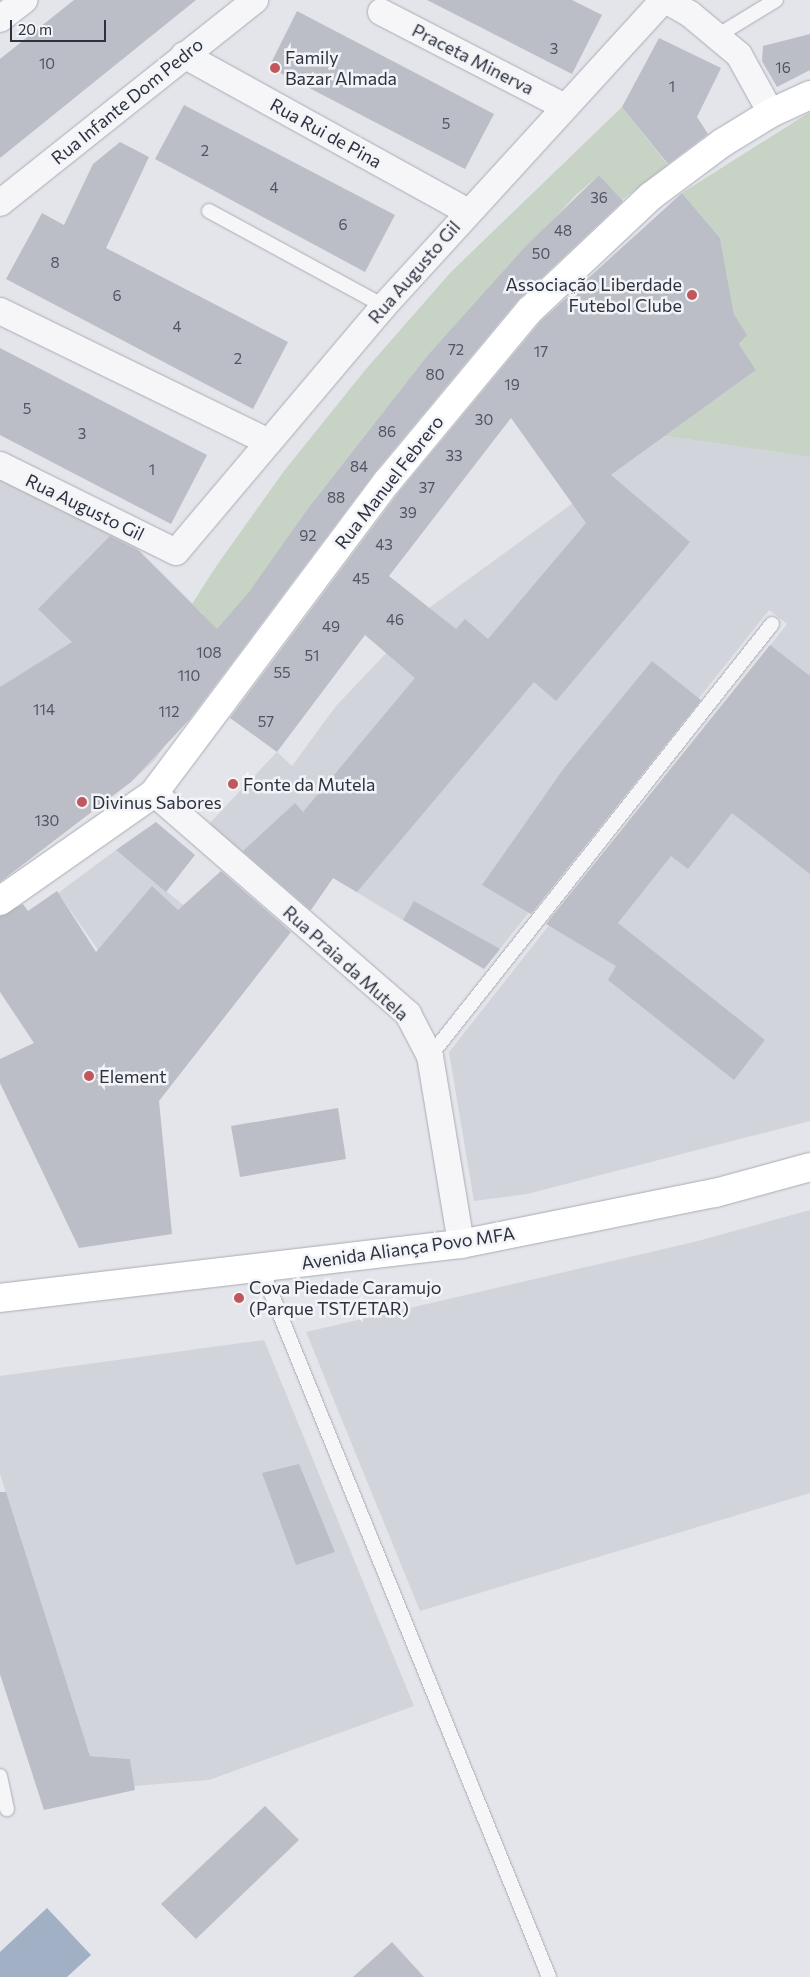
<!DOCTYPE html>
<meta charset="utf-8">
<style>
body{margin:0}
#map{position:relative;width:810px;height:1977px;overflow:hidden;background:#e3e5ea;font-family:Commissioner,sans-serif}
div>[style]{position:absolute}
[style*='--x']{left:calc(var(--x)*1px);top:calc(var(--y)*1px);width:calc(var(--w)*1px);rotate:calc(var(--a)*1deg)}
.built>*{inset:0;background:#d2d4db}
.green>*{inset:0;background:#c7d3c5}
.water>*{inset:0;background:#a2b0c6}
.building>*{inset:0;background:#bbbec6}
.roads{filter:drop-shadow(0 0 1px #a9acb4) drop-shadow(0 0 1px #a9acb4)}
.lane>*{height:14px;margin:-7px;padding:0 7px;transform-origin:7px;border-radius:7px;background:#f6f6f8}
.street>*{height:26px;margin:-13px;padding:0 13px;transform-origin:13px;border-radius:13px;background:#f6f6f8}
.secondary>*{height:28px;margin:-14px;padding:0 14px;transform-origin:14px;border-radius:14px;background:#fff}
.primary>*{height:28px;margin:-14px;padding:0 14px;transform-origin:14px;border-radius:14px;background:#fff}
.dots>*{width:14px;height:14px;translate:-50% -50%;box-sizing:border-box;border:2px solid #f3f4f7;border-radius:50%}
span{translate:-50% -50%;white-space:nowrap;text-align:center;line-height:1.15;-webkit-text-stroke:5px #f3f4f7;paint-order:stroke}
.number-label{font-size:15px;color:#505562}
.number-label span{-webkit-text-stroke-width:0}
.poi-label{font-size:18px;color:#2d3240}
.left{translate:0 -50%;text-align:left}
.right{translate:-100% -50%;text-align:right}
.street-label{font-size:18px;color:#2d3240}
.scale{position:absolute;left:10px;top:20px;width:96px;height:22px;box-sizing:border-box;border:2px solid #2d3240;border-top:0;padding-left:6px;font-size:15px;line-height:18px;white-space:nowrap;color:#2d3240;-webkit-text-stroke:4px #f3f4f7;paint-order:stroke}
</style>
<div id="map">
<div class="built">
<i style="clip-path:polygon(665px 436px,810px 457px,810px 1121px,527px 1194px,474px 1201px,449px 1052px,787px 624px,769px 610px,484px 969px,333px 878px,309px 912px,205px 828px,277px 752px,292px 766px,336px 706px,429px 608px)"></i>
<i style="clip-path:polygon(0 471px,118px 529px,203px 614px,173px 646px,172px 736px,155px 760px,131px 782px,0 823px)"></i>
<i style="clip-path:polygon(116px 850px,260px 968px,148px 1021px,58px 893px)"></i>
<i style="clip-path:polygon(810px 1210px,810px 1493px,420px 1611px,306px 1332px,694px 1242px)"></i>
<i style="clip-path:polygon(264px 1340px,414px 1706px,209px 1780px,134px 1786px,130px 1759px,90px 1756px,0 1474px,0 1376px)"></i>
</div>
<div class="green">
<i style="clip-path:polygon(622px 107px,668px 165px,622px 200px,599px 175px,576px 195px,427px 356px,309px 507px,219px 637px,196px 622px,203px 614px,192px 604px,215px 568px,284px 471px,366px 369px,451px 272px)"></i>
<i style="clip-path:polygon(810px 112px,810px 457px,665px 436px,756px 370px,739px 344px,746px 335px,734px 314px,720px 238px,682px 193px)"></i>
</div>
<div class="water">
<i style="clip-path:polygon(47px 1908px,91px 1955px,67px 1977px,0 1977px,0 1952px)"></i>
</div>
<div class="building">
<i style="clip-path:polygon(74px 0,196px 0,0 158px,0 59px)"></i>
<i style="clip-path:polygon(427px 0,572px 0,602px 15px,572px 74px)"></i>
<i style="clip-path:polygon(297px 11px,494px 114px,465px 169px,269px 67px)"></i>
<i style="clip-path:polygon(810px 34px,810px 70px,777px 87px,762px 61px,763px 46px)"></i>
<i style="clip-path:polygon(659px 38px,721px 68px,697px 117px,708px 134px,668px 164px,622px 107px)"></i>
<i style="clip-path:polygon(184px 105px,395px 215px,365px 272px,155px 159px)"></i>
<i style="clip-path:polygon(120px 142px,149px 157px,106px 248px,288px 342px,253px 409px,6px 279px,42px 213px,64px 225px,93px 164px)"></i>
<i style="clip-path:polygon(599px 175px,623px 201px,518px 300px,375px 472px,189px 720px,131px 782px,0 882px,0 687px,72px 642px,38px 609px,110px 536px,139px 551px,217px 629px,249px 592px,309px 507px,427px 356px,525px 247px)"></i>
<i style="clip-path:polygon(evenodd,682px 193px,720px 238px,734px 314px,747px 335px,739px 344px,756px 370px,611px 475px,690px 542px,556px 701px,534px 682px,357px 892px,333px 878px,311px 910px,243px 851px,295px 803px,303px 812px,415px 678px,365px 635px,277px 752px,230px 718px,399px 492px,541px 321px,682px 193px,511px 418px,586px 523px,488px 639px,465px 619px,456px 629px,389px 576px,511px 418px)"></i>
<i style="clip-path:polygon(0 348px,207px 455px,171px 524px,0 435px)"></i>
<i style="clip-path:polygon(770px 645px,810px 676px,810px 874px,732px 813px,688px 869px,671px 856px,618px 923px,765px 1040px,734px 1080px,608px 980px,616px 966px,546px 924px)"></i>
<i style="clip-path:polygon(652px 661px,701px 700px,531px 914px,482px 885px,564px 768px)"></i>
<i style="clip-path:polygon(156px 822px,195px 855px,166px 892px,116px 850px)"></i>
<i style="clip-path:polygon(221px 871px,291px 932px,159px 1101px,172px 1234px,79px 1248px,0 1083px,0 1059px,34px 1043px,0 992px,0 916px,23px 904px,28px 911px,57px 891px,96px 952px,152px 886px,178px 910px)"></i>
<i style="clip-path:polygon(414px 901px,500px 949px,484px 969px,403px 920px)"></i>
<i style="clip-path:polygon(338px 1108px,346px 1159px,240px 1177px,231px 1126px)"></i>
<i style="clip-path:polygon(299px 1464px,335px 1552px,296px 1565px,262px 1473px)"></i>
<i style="clip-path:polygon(0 1492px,6px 1492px,90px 1756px,130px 1759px,135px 1790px,44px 1810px,0 1674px)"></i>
<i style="clip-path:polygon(265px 1806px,299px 1840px,196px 1939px,161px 1904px)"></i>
<i style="clip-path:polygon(392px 1942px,424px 1977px,353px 1977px)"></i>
</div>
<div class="roads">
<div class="lane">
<i style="--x:717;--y:36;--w:69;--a:-31.4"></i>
<i style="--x:209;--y:211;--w:199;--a:28.5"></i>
<i style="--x:430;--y:1056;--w:551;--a:-51.63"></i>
<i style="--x:261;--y:1268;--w:765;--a:67.89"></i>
<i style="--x:0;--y:1776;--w:34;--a:78"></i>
</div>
<div class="street">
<i style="--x:665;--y:0;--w:29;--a:29"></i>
<i style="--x:690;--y:14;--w:64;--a:39.9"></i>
<i style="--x:739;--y:55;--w:66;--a:61.1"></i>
<i style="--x:381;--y:12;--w:207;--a:27.3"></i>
<i style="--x:0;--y:19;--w:31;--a:-38"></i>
<i style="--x:184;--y:55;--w:325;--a:28.9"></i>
<i style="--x:0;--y:203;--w:326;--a:-38.5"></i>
<i style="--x:0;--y:311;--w:296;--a:26"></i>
<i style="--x:0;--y:465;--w:196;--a:26.3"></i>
<i style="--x:176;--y:552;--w:322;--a:-49.8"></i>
<i style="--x:384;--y:306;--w:414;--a:-47.6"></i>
<i style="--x:154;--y:793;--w:337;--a:41"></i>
<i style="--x:408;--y:1014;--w:47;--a:62.4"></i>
<i style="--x:430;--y:1056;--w:191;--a:80.6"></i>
</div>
<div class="secondary">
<i style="--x:0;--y:901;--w:188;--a:-35"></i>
<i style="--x:154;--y:793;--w:389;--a:-53.2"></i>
<i style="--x:387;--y:482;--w:224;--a:-50.3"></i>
<i style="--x:530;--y:310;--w:166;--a:-43.3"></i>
<i style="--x:651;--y:196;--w:89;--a:-36.7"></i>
<i style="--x:722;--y:143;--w:57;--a:-31.5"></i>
<i style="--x:771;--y:113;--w:43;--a:-24.8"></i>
</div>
<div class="primary">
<i style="--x:0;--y:1298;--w:464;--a:-6.7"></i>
<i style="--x:461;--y:1244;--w:259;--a:-11.4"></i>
<i style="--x:715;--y:1193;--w:98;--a:-15.3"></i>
</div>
</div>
<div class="dots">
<i style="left:275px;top:68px;background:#c0575d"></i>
<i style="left:692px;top:295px;background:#c0575d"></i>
<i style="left:233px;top:784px;background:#c0575d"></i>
<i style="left:82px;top:802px;background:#c0575d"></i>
<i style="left:89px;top:1076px;background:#c0575d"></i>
<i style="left:239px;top:1298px;background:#c0575d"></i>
</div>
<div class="number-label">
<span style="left:554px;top:49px">3</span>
<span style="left:47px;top:64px">10</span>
<span style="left:783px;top:68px">16</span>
<span style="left:672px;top:87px">1</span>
<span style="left:446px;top:124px">5</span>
<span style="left:205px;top:151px">2</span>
<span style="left:274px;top:188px">4</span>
<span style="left:599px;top:198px">36</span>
<span style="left:343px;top:225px">6</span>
<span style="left:563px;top:231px">48</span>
<span style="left:541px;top:254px">50</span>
<span style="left:55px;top:263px">8</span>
<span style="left:117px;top:296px">6</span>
<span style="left:177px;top:327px">4</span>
<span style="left:456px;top:350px">72</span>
<span style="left:541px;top:352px">17</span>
<span style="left:238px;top:359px">2</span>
<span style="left:435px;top:375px">80</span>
<span style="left:512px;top:385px">19</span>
<span style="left:27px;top:409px">5</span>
<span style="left:484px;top:420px">30</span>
<span style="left:387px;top:432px">86</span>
<span style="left:82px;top:434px">3</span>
<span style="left:454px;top:456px">33</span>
<span style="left:359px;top:467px">84</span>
<span style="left:152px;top:470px">1</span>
<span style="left:427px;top:488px">37</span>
<span style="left:336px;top:498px">88</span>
<span style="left:408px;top:513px">39</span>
<span style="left:308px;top:536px">92</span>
<span style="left:384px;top:545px">43</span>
<span style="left:361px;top:579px">45</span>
<span style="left:395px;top:620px">46</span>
<span style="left:331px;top:627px">49</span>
<span style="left:209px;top:653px">108</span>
<span style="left:312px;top:656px">51</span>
<span style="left:282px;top:673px">55</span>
<span style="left:189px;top:676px">110</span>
<span style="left:44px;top:710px">114</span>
<span style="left:169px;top:712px">112</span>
<span style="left:266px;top:722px">57</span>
<span style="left:47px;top:821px">130</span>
</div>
<div class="poi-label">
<span class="left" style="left:285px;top:68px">Family<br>Bazar Almada</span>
<span class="right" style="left:682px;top:295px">Associação Liberdade<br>Futebol Clube</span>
<span class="left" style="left:243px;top:784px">Fonte da Mutela</span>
<span class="left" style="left:92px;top:802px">Divinus Sabores</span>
<span class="left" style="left:99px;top:1076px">Element</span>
<span class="left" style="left:249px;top:1298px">Cova Piedade Caramujo<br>(Parque TST/ETAR)</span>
</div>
<div class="street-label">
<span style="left:473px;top:59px;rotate:27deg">Praceta Minerva</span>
<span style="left:127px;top:101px;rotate:-39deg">Rua Infante Dom Pedro</span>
<span style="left:326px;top:133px;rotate:29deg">Rua Rui de Pina</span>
<span style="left:414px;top:272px;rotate:-49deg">Rua Augusto Gil</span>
<span style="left:389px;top:482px;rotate:-52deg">Rua Manuel Febrero</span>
<span style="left:85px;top:507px;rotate:26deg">Rua Augusto Gil</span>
<span style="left:346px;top:963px;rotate:42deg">Rua Praia da Mutela</span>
<span style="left:408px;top:1248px;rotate:-8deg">Avenida Aliança Povo MFA</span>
</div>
<div class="scale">20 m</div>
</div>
